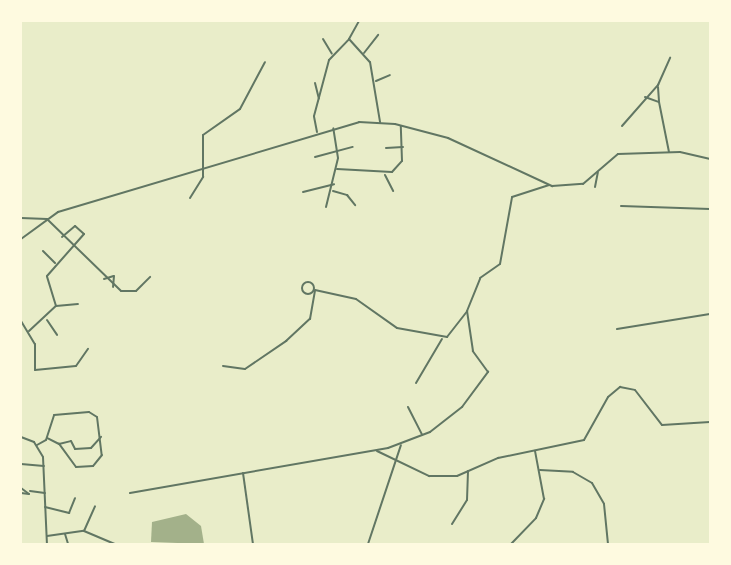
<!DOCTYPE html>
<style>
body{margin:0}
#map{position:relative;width:731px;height:565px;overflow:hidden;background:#e9edc9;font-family:Literata,serif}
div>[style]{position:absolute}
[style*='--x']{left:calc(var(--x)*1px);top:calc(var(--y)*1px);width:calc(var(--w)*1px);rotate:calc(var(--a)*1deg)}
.water>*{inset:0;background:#a3b18a}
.minor>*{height:2px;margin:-1px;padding:0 1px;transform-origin:1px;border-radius:1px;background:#617663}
.minor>.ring{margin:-1px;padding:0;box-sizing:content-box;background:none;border:2px solid #617663;border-radius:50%}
.tertiary>*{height:2px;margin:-1px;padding:0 1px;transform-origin:1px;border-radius:1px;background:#617663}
span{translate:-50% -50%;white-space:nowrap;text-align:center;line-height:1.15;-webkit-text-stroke:5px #fefae0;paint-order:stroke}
.frame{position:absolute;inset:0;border:22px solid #fefae0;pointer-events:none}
</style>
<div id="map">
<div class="water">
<div style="clip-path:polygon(186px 514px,201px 526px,204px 544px,151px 542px,152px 522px)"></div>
</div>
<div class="minor">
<div style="--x:323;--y:39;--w:17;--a:59"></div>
<div style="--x:349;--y:39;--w:21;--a:-61"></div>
<div style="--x:364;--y:53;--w:23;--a:-52"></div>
<div style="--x:376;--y:81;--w:15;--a:-23"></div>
<div style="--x:315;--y:83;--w:16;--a:76"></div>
<div style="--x:658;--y:87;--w:15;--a:86"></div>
<div style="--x:645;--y:97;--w:15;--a:20"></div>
<div style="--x:659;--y:102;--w:51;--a:78.7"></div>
<div style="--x:622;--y:126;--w:55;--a:-48.7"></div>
<div style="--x:658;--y:85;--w:30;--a:-66"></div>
<div style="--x:317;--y:132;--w:16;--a:-101"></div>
<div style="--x:314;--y:116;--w:58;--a:-75"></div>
<div style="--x:329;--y:60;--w:29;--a:-46"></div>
<div style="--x:349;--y:39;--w:31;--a:48"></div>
<div style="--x:370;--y:62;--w:61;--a:80.5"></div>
<div style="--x:386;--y:148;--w:17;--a:-3"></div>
<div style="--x:315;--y:157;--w:39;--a:-15"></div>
<div style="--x:337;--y:169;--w:55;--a:3.1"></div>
<div style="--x:392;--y:172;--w:15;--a:-48"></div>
<div style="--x:402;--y:161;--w:35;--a:-92"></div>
<div style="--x:385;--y:175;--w:18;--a:63"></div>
<div style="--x:595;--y:187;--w:15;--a:-79"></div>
<div style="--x:333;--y:191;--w:15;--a:16"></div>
<div style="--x:347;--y:195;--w:13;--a:51"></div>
<div style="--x:303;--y:192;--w:32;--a:-14"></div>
<div style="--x:190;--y:198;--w:25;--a:-58"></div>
<div style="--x:203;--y:177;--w:42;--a:-90"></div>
<div style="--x:203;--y:135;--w:45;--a:-35.1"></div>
<div style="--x:240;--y:109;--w:53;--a:-62"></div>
<div style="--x:621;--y:206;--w:89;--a:1.9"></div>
<div style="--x:326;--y:207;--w:50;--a:-76.2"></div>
<div style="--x:338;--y:158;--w:30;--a:-99"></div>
<div style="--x:21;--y:218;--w:26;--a:2"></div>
<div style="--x:47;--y:219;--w:103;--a:44.2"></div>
<div style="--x:121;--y:291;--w:15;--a:0"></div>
<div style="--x:136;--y:291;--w:20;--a:-45"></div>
<div style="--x:43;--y:251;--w:17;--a:45"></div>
<div style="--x:104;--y:279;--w:10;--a:-17"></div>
<div style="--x:114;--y:276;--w:11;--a:95"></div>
<div class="ring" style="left:302px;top:282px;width:10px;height:10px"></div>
<div style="--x:21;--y:306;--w:9;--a:90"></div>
<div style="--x:56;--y:306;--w:31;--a:-107"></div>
<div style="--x:47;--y:276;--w:56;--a:-48.6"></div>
<div style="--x:84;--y:234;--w:12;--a:-138"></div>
<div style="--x:75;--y:226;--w:17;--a:140"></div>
<div style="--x:47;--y:320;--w:18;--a:56"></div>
<div style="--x:21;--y:321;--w:27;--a:59"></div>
<div style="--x:35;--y:344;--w:26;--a:90"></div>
<div style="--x:35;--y:370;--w:41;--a:-5.6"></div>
<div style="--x:76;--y:366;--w:21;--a:-55"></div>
<div style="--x:617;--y:329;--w:94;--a:-9.2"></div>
<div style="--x:29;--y:331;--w:37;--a:-43"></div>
<div style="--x:56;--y:306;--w:22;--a:-5"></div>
<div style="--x:223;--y:366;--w:22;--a:8"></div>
<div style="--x:245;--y:369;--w:50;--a:-34.3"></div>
<div style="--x:286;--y:341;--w:33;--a:-43"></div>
<div style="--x:310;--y:319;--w:29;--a:-80"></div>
<div style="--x:315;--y:290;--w:42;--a:12.4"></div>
<div style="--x:356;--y:299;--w:50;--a:35.3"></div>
<div style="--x:397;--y:328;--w:51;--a:10.2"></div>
<div style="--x:447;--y:337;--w:33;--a:-52"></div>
<div style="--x:467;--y:311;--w:35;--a:-68"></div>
<div style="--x:480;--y:278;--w:24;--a:-35"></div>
<div style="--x:500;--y:264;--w:68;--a:-79.8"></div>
<div style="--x:512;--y:197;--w:39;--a:-18"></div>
<div style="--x:416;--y:383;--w:51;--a:-59.4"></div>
<div style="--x:408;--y:407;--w:31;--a:63"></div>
<div style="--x:21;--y:437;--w:14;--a:21"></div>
<div style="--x:34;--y:442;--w:17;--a:59"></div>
<div style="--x:43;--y:457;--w:87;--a:87.4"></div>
<div style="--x:59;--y:444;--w:12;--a:-14"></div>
<div style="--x:71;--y:441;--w:9;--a:63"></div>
<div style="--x:75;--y:449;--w:16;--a:-4"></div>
<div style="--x:91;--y:448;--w:15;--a:-48"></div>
<div style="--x:37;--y:445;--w:10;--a:-29"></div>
<div style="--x:46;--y:440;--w:26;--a:-72"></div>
<div style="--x:54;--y:415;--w:35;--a:-5"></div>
<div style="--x:89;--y:412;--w:9;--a:32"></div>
<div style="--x:97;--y:417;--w:38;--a:83"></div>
<div style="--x:102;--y:455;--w:14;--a:129"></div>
<div style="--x:93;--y:466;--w:17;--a:177"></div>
<div style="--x:76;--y:467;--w:29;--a:-126"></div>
<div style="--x:59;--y:444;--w:13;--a:-153"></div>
<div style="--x:377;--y:451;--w:58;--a:25.7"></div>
<div style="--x:429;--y:476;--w:28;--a:0"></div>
<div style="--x:457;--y:476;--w:45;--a:-23.7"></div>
<div style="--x:498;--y:458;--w:88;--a:-11.8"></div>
<div style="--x:584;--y:440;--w:49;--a:-60.8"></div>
<div style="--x:608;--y:397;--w:16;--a:-40"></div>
<div style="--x:620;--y:387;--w:15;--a:11"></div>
<div style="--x:635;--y:390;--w:44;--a:52.4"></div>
<div style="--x:662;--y:425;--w:48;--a:-3.6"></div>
<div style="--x:21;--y:464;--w:23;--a:5"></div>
<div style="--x:540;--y:470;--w:33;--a:3"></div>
<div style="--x:573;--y:472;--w:22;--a:30"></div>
<div style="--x:592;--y:483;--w:24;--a:60"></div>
<div style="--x:604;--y:504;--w:40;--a:84.3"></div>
<div style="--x:243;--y:473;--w:72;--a:82"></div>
<div style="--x:21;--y:488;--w:10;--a:37"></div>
<div style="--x:30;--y:491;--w:15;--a:8"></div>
<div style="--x:21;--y:493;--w:8;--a:7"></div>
<div style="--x:130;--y:493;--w:262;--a:-9.9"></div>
<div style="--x:388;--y:448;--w:45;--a:-20.9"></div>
<div style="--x:430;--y:432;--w:41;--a:-38"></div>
<div style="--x:462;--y:407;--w:44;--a:-53.4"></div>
<div style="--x:488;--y:372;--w:26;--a:-126"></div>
<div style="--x:473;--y:351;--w:40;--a:-98.5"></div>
<div style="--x:45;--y:507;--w:25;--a:14"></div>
<div style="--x:69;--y:513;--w:16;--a:-68"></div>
<div style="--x:452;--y:524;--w:28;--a:-58"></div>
<div style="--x:467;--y:500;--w:29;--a:-88"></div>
<div style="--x:84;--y:531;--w:27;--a:-66"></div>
<div style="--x:65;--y:534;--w:10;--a:73"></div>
<div style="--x:47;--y:536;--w:37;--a:-8"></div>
<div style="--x:84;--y:531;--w:34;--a:23"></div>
<div style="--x:368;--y:544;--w:104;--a:-71.6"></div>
<div style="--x:511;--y:544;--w:36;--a:-46"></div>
<div style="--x:536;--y:518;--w:21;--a:-67"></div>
<div style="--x:544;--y:499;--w:49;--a:-100.6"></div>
</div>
<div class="tertiary">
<div style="--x:21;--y:239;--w:46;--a:-36.1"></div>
<div style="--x:58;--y:212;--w:314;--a:-16.6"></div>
<div style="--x:359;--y:122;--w:36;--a:3"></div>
<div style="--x:395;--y:124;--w:55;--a:14.8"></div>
<div style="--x:448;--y:138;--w:115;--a:24.8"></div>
<div style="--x:552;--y:186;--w:31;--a:-4"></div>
<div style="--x:583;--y:184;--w:46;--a:-40.6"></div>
<div style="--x:618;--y:154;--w:62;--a:-1.8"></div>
<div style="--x:680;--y:152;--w:31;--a:13"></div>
</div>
<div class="frame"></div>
</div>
